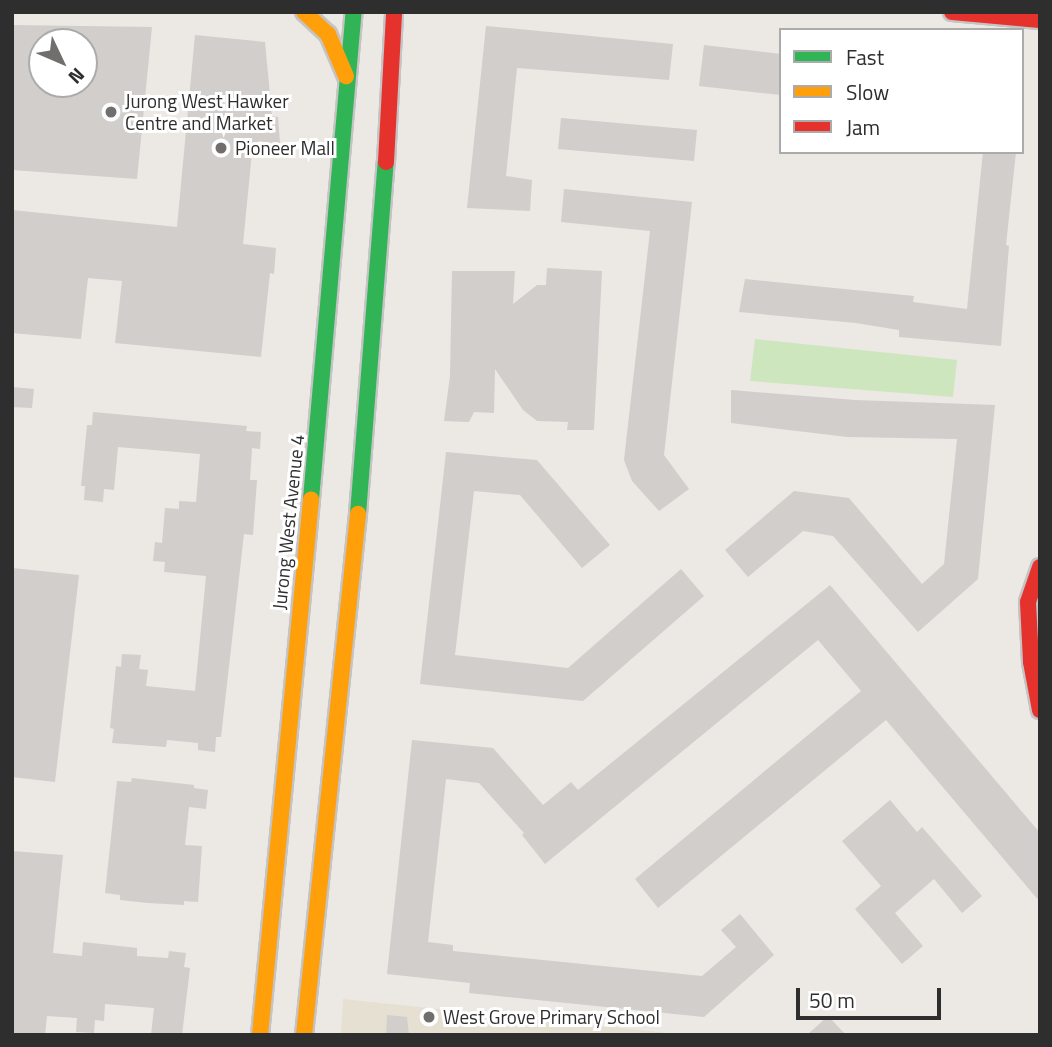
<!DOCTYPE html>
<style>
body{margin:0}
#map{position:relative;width:1052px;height:1047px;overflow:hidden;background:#ece8e4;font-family:"Titillium Web",sans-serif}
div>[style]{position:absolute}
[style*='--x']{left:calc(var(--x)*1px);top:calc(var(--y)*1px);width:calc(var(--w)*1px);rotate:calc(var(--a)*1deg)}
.education>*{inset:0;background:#e6e0d3}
.green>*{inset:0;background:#cee6be}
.building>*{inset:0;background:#d1cecb}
.roads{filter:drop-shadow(2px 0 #c5c4c5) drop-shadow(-2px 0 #c5c4c5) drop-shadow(0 2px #c5c4c5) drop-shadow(0 -2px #c5c4c5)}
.fast>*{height:16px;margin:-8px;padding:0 8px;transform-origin:8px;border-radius:8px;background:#30b455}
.slow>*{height:16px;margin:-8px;padding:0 8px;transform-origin:8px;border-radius:8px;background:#ff9f0a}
.jam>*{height:16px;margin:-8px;padding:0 8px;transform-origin:8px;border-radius:8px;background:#e5322d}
.dots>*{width:19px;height:19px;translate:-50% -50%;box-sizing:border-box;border:4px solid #fff;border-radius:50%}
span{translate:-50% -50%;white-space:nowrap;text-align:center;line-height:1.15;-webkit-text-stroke:6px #fff;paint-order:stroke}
.poi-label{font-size:19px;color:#2e2e2e}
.left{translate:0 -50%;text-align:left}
.street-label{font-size:19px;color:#2e2e2e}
.frame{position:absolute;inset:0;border:14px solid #2e2e2e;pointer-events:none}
.legend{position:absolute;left:779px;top:28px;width:245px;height:126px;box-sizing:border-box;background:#fff;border:2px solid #ababab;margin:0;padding:9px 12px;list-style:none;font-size:21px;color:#2e2e2e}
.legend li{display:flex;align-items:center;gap:14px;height:35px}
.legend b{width:35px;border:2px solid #ababab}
.north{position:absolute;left:28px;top:28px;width:70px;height:70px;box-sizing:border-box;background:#fff;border:2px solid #ababab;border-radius:50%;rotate:134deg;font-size:19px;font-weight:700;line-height:28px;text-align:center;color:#2e2e2e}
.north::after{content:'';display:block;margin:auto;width:24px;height:32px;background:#706f6e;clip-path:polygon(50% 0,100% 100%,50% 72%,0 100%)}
.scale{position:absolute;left:796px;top:988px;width:145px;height:32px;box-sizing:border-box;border:4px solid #2e2e2e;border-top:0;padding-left:9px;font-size:21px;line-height:24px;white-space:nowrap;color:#2e2e2e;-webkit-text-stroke:5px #fff;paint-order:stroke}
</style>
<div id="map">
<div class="education">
<div style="clip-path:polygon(343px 999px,687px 1035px,341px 1035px)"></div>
</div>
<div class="green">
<div style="clip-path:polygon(755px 339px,957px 360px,953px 397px,750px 381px)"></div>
</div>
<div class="building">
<div style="clip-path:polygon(evenodd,12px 25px,152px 27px,137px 179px,12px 170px,12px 25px,42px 42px,84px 42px,84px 84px,42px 84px,42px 42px)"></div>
<div style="clip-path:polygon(486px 26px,673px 44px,669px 80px,517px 68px,506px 176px,532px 180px,530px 211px,467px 208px)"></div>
<div style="clip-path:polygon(195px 35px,265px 42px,272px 116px,278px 117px,280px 144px,258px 141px,257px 153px,252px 152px,243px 244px,276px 248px,274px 274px,270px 273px,261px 357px,115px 343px,122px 281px,88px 278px,81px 339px,12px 333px,12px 210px,177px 227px)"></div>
<div style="clip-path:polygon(704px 45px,781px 54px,781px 95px,699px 86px)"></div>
<div style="clip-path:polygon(561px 118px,697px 130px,694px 161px,558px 149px)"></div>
<div style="clip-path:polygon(983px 152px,1016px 152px,1006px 245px,1009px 246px,1001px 346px,899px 337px,899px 330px,856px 323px,739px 312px,745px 279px,914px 296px,913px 302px,967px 309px)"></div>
<div style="clip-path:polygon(564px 189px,692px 202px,664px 455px,689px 489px,659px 511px,632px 481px,624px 460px,650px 231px,561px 222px)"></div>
<div style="clip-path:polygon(547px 268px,602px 271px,594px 430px,567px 430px,568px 422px,537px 421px,523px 410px,495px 369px,494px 413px,474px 412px,469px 422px,444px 421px,450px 376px,452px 271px,515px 271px,513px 304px,537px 285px,546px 285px)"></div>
<div style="clip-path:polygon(12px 387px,34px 389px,32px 408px,12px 407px)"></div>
<div style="clip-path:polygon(731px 390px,855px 400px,995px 405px,978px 579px,918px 632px,833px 536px,803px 531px,748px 577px,725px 550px,794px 491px,849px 498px,922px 584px,944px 564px,957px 439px,847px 437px,731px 423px)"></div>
<div style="clip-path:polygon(93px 412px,247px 426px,246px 431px,261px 432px,260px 449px,252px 448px,250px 480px,257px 480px,253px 535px,244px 534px,221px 737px,216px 737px,215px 752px,198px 750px,198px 743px,167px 740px,166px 747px,112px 743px,114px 729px,110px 728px,116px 666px,121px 667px,122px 654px,141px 655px,139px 669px,148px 670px,146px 686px,195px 691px,206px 576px,164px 572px,165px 562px,153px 561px,155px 542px,162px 543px,165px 508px,179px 509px,179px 501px,196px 502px,200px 454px,118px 447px,114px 490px,104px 489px,103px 502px,84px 500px,85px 486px,81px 486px,87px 425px,92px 425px)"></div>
<div style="clip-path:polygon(446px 452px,537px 460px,610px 545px,582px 568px,520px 495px,474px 491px,455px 655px,568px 668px,681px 569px,704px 596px,583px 701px,420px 684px)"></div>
<div style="clip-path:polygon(12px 568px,79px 575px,55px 782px,12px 777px)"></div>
<div style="clip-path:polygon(830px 585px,1040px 833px,1040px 902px,886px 720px,658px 908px,635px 879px,861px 691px,818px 640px,545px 864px,522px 835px,524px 833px,479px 783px,446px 779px,428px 942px,453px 945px,453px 951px,702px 976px,736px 947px,721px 930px,740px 914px,774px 955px,704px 1017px,469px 993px,470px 983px,387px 974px,412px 740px,493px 748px,543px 805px,571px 782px,578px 790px)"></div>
<div style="clip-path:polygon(132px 778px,194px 785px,194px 788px,208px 790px,206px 809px,189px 807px,185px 845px,202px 846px,198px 902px,184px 901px,184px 905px,148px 903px,120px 900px,120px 895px,105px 893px,117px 781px,131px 782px)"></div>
<div style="clip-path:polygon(890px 800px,917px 832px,922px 827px,982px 896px,962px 913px,934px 879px,895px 913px,923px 946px,902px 964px,855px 909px,881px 886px,842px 841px)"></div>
<div style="clip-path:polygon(12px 851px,63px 855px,53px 953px,82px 956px,83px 942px,137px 948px,137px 956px,168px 958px,169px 951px,186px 953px,184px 967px,190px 968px,182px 1035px,151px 1035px,154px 1008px,105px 1004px,104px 1021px,95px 1020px,94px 1033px,76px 1032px,77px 1018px,47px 1016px,45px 1035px,12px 1035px)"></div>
<div style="clip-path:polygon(387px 1015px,407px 1017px,409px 1035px,386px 1035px)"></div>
<div style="clip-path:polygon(828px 1016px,846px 1035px,807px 1035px)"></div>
</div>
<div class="roads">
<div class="fast">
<div style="--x:311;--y:499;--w:489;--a:-85"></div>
<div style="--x:358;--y:514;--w:353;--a:-85.5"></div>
</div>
<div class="slow">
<div style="--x:304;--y:12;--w:33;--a:43"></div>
<div style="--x:328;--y:34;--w:46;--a:66.8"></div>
<div style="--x:260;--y:1035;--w:538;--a:-84.56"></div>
<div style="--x:304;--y:1035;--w:524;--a:-84.08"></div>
</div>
<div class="jam">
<div style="--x:952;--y:12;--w:88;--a:5.2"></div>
<div style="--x:386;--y:162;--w:150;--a:-86.9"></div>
<div style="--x:1040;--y:567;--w:37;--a:109"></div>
<div style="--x:1028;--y:602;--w:60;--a:87.1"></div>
<div style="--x:1031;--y:662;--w:49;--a:79.4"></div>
</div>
</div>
<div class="dots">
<div style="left:111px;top:112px;background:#706f6e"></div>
<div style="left:221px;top:148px;background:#706f6e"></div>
<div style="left:429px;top:1017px;background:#706f6e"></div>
</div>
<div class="poi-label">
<span class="left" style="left:125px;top:112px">Jurong West Hawker<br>Centre and Market</span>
<span class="left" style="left:235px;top:148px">Pioneer Mall</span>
<span class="left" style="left:443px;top:1017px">West Grove Primary School</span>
</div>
<div class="street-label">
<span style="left:288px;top:522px;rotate:-84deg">Jurong West Avenue 4</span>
</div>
<div class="frame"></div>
<ul class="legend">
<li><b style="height:9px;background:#30b455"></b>Fast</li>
<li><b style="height:9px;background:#ff9f0a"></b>Slow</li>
<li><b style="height:9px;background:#e5322d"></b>Jam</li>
</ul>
<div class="north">N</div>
<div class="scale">50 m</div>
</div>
